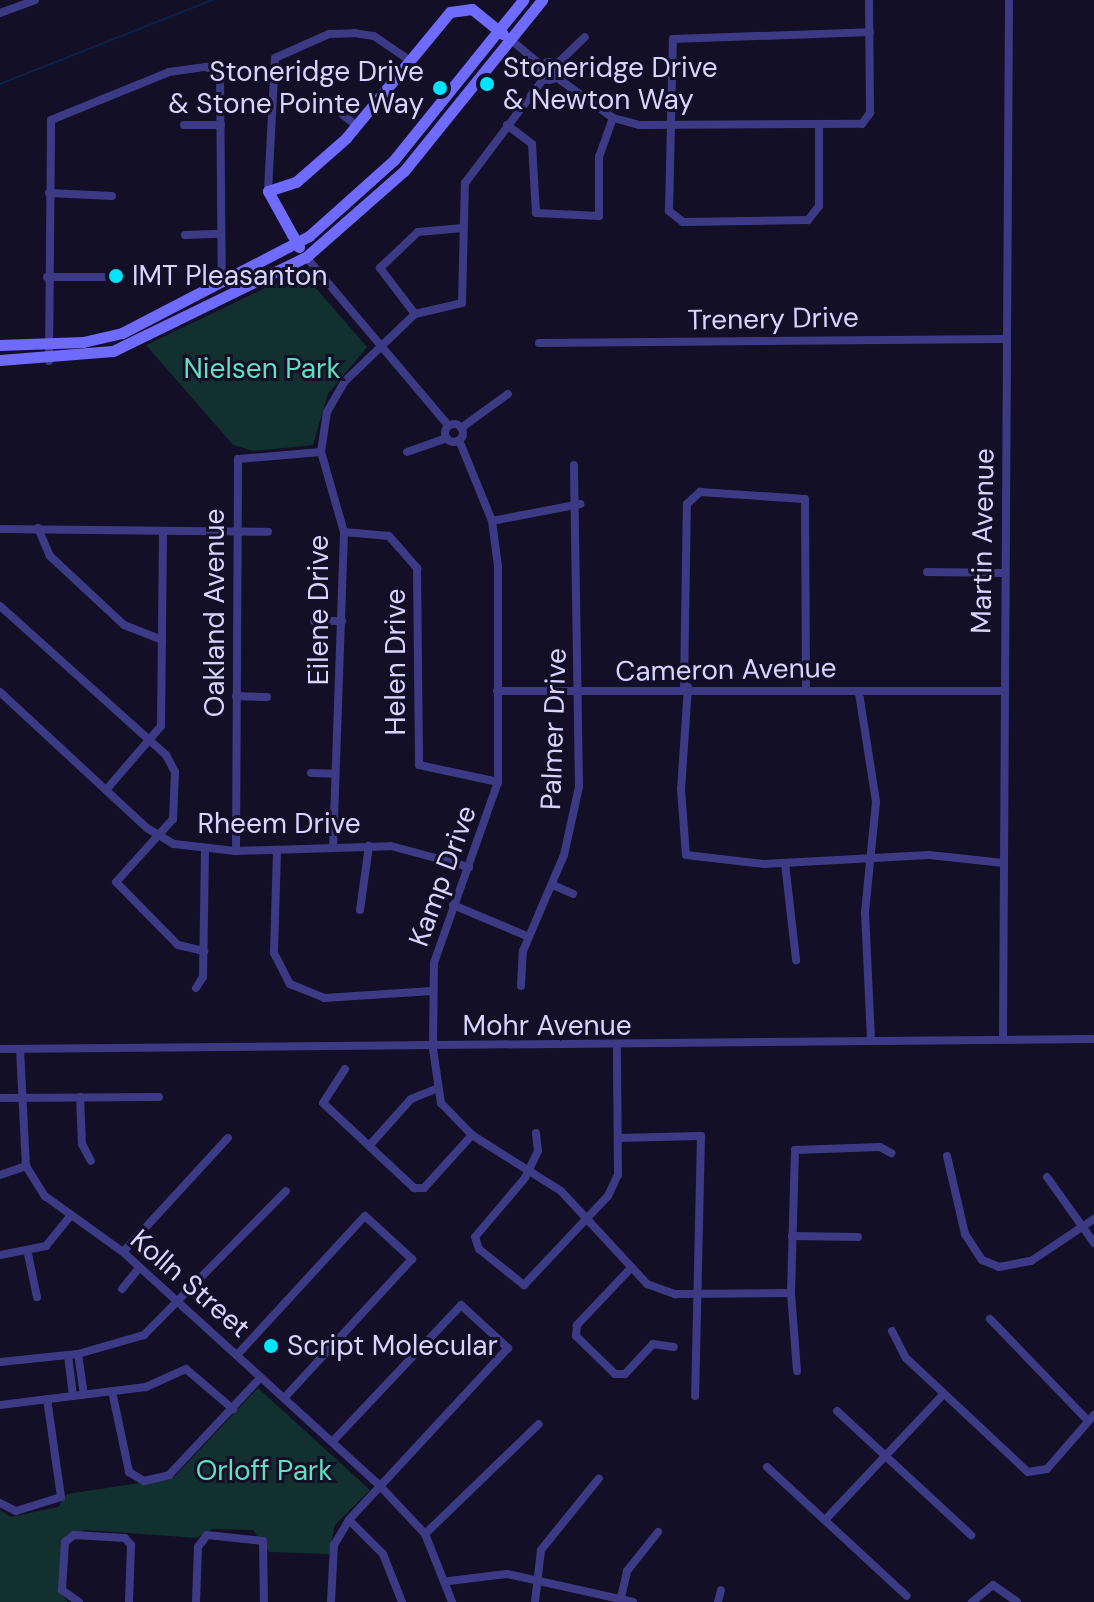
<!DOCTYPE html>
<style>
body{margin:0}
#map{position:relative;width:1094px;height:1602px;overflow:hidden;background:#130f26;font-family:"DM Sans",sans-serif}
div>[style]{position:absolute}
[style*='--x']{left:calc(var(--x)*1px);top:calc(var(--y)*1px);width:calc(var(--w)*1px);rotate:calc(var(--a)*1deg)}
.green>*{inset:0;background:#12302f}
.stream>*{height:2px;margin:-1px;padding:0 1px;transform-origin:1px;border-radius:1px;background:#0c2248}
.street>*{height:8px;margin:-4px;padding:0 4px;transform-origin:4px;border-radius:4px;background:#3d3a85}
.street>.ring{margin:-4px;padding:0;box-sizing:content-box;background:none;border:8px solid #3d3a85;border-radius:50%}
.secondary>*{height:11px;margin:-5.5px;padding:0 5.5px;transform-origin:5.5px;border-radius:5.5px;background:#6f6bff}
.dots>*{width:22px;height:22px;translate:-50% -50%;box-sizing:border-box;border:4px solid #130f26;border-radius:50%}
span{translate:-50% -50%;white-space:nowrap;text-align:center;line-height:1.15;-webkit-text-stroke:6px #130f26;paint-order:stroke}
.poi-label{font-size:28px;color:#d9d4ff}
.left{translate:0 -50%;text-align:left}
.right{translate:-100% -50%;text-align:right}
.street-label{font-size:28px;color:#d9d4ff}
.park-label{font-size:28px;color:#5fe0c0}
</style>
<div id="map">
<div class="green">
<div style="clip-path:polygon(301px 271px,367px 347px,328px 394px,313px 445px,254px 451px,233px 445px,146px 345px)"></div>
<div style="clip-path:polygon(258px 1388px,370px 1490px,335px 1525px,329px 1554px,269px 1552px,253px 1530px,212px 1529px,197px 1538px,85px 1530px,67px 1536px,61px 1593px,68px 1602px,0 1602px,0 1510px,11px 1517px,58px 1507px,67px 1494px,173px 1478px)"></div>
</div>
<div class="stream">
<div style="--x:0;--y:84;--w:228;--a:-21.6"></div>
</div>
<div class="street">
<div style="--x:0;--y:13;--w:37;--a:-20"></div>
<div style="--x:510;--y:39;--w:42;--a:40.2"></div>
<div class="ring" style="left:540px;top:62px;width:10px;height:10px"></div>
<div style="--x:556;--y:65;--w:40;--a:-44"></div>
<div style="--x:556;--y:77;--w:70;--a:35.7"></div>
<div style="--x:613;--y:118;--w:27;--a:15"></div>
<div style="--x:639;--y:125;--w:223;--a:-0.3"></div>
<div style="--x:862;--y:124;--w:14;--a:-54"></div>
<div style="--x:870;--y:113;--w:113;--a:-90.5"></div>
<div style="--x:343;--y:115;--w:16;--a:38"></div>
<div style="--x:184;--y:125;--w:37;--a:0"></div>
<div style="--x:507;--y:125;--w:31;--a:37"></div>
<div style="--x:532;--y:144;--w:69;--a:86.7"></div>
<div style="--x:536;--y:213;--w:63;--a:2.7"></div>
<div style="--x:599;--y:216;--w:59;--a:-90"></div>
<div style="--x:599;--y:157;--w:41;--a:-70.3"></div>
<div style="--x:819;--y:125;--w:81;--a:90"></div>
<div style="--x:819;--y:206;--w:18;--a:128"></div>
<div style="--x:808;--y:220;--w:125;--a:179.1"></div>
<div style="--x:683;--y:222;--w:18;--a:-142"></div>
<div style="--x:669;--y:211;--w:172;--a:-88.7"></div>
<div style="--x:673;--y:39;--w:197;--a:-2"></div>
<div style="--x:268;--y:191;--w:133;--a:-87"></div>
<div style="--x:275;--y:58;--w:59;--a:-24"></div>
<div style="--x:329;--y:34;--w:25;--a:-2"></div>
<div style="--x:354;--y:33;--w:20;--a:9"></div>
<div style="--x:374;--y:36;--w:42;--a:34.4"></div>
<div style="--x:49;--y:193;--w:63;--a:2.7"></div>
<div style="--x:185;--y:235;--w:35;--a:-2"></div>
<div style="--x:306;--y:257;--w:221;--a:49.8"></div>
<div style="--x:47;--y:277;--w:57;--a:0"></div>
<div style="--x:415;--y:314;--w:58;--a:-127.3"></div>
<div style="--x:380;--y:268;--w:52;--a:-43.5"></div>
<div style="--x:418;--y:232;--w:45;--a:-5.1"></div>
<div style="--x:539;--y:343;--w:467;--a:-0.5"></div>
<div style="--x:49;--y:361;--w:241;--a:-89.5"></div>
<div style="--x:51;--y:120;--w:127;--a:-22.1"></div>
<div style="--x:169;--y:72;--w:37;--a:-8"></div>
<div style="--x:206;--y:67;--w:16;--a:27"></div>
<div style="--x:220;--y:74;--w:209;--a:89.5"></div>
<div class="ring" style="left:445px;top:424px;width:10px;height:10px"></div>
<div style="--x:461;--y:428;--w:58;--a:-35.9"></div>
<div style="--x:459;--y:440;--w:87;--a:67.8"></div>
<div style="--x:492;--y:521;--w:45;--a:82.4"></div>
<div style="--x:498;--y:566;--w:216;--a:90"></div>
<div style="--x:498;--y:782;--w:192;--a:109.5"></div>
<div style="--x:434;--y:963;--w:86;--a:90.7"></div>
<div style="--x:433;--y:1049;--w:55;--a:81.6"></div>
<div style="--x:441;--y:1103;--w:45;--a:45.9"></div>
<div style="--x:472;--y:1135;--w:105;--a:32.2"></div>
<div style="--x:561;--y:1191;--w:127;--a:47.2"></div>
<div style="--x:647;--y:1284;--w:30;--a:20"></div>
<div style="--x:675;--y:1294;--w:116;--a:-0.5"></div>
<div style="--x:407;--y:452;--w:42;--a:-19.3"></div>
<div style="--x:492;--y:521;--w:90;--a:-10.9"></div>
<div style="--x:38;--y:528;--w:30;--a:67"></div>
<div style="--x:50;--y:556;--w:101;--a:43"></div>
<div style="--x:124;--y:625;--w:41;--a:21.5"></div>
<div style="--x:0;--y:529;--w:268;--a:0.6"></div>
<div style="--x:344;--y:532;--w:45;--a:5.1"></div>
<div style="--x:389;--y:536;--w:43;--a:48.8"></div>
<div style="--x:417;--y:568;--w:197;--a:89.4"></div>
<div style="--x:419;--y:765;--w:81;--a:12.1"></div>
<div style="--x:927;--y:572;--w:78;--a:0.7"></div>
<div style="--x:0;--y:606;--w:223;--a:41.9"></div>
<div style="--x:166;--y:755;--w:19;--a:62"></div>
<div style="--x:175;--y:772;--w:47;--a:92.4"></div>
<div style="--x:173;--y:819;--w:85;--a:132.1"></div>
<div style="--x:116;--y:882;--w:88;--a:45.5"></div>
<div style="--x:178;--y:945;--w:27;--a:13"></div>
<div style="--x:314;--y:621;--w:28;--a:0"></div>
<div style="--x:688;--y:687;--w:102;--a:93.9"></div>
<div style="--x:681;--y:789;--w:66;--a:85.7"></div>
<div style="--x:686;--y:855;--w:79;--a:6.6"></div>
<div style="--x:764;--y:864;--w:165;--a:-3.1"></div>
<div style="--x:929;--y:855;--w:75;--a:6.1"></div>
<div style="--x:684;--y:688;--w:184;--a:-89.1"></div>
<div style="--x:687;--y:504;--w:18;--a:-43"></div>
<div style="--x:700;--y:492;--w:105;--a:3.8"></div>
<div style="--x:805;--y:499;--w:187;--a:89.7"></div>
<div style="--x:497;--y:691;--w:506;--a:0"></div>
<div style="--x:0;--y:692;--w:200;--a:42.8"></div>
<div style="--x:147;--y:828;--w:31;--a:31"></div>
<div style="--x:174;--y:844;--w:62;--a:6.4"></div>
<div style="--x:236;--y:851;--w:155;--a:-1.8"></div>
<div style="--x:391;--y:846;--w:81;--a:15.1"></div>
<div style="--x:859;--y:693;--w:110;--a:81.1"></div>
<div style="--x:876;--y:802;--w:111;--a:95.7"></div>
<div style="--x:865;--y:912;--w:129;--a:87.3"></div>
<div style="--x:236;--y:696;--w:31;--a:2"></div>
<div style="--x:311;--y:773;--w:24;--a:2"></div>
<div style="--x:106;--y:790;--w:84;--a:-49.3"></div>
<div style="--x:161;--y:726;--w:194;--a:-89.4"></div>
<div style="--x:333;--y:848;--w:316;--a:-88"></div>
<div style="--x:344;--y:532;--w:83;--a:-106"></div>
<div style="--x:321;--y:452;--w:40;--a:-81.5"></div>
<div style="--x:327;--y:412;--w:34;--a:-60"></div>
<div style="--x:344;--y:382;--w:98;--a:-43.8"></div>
<div style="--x:415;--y:314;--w:48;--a:-13.2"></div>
<div style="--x:462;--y:303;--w:120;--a:-88.6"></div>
<div style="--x:465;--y:183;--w:131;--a:-53"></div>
<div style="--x:236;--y:851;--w:392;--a:-89.7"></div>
<div style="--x:238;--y:459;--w:83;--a:-4.8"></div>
<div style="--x:277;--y:851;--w:102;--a:91.7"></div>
<div style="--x:274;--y:953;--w:35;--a:63"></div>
<div style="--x:290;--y:984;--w:37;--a:22"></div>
<div style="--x:324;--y:998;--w:108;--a:-3.7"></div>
<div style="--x:785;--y:863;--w:98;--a:83.5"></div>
<div style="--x:553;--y:885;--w:22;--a:24"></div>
<div style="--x:453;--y:905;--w:82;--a:22.8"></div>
<div style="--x:360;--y:910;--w:65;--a:-82"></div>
<div style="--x:521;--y:986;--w:35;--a:-87"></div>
<div style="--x:523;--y:951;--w:104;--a:-66.9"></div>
<div style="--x:564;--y:855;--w:70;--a:-77.6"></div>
<div style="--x:579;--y:787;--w:322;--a:-90.9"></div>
<div style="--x:196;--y:988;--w:13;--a:-58"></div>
<div style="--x:203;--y:977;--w:126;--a:-89.1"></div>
<div style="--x:1003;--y:1040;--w:1040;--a:-89.67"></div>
<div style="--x:0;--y:1049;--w:1094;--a:-0.52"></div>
<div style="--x:20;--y:1049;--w:117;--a:87.1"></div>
<div style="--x:26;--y:1166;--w:36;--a:58"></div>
<div style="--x:45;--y:1196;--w:96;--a:35.7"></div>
<div style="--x:123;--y:1252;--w:348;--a:42.3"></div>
<div style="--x:380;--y:1486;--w:66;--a:46.8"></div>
<div style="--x:425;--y:1534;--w:73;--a:68.3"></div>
<div style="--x:345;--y:1069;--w:40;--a:122.9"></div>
<div style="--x:323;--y:1103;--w:125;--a:43"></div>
<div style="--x:414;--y:1188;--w:10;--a:0"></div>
<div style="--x:424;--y:1188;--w:72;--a:-47.8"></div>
<div style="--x:80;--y:1097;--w:47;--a:87.6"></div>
<div style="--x:82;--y:1144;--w:19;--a:62"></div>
<div style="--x:0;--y:1098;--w:159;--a:-0.4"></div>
<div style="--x:536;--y:1133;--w:18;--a:84"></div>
<div style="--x:538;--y:1151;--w:30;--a:116"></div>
<div style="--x:525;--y:1178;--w:77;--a:130.3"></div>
<div style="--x:475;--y:1237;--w:13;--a:72"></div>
<div style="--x:479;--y:1249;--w:58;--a:38.7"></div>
<div style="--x:524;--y:1285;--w:122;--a:-46.7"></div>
<div style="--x:608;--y:1196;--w:23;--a:-65"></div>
<div style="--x:618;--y:1175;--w:127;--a:-90.5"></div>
<div style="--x:618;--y:1138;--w:83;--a:-1.4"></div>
<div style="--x:701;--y:1136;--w:260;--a:91.3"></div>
<div style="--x:369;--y:1146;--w:63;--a:-48.2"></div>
<div style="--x:411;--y:1099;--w:27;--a:-22"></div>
<div style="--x:947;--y:1156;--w:80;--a:77"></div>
<div style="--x:965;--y:1234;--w:31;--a:57"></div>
<div style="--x:982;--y:1260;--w:18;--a:22"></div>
<div style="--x:999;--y:1267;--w:33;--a:-11"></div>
<div style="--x:1031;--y:1261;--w:76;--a:-33.7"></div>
<div style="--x:0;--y:1175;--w:28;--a:-19"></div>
<div style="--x:1047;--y:1177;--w:81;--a:54.5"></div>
<div style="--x:792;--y:1236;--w:66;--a:0.9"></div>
<div style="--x:123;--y:1252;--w:155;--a:-47.4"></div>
<div style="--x:28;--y:1254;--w:44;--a:78.2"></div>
<div style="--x:0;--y:1255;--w:47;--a:-11.1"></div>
<div style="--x:46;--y:1246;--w:36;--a:-51"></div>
<div style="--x:629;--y:1270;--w:76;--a:133.4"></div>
<div style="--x:577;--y:1325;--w:11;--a:95"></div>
<div style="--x:576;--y:1336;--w:54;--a:44.3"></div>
<div style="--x:615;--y:1374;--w:10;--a:0"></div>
<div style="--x:625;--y:1374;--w:41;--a:-47"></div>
<div style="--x:653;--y:1344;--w:21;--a:8"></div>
<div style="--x:122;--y:1289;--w:28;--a:-51"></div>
<div style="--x:990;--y:1319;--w:141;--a:46.1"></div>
<div style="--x:892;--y:1331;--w:30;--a:63"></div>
<div style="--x:906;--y:1358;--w:167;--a:43.1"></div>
<div style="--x:1028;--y:1472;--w:19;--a:-9"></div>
<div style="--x:1047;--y:1469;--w:72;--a:-49"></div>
<div style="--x:78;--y:1354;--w:41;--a:81.7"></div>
<div style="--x:68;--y:1355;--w:41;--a:83"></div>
<div style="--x:237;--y:1355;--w:189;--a:-47.4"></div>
<div style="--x:365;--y:1216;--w:64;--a:42.5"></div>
<div style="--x:412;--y:1259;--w:188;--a:132.6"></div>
<div style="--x:0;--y:1362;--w:78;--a:-5.9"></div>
<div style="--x:78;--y:1354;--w:69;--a:-16.1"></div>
<div style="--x:144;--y:1335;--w:202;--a:-45.4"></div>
<div style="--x:797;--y:1371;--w:78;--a:-94.4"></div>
<div style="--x:791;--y:1293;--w:143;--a:-88.4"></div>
<div style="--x:795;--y:1150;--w:85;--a:-2"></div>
<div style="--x:880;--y:1147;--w:13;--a:29"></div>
<div style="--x:112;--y:1391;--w:83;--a:78.1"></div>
<div style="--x:129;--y:1472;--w:17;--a:31"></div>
<div style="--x:144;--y:1481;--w:26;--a:-13"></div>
<div style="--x:169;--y:1475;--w:134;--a:-46.8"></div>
<div style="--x:0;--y:1405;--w:147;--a:-7"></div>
<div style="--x:146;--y:1387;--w:44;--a:-24.2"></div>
<div style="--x:186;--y:1369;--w:62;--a:40.4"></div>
<div style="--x:837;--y:1411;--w:183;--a:42.8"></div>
<div style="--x:333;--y:1441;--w:187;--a:-46.7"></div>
<div style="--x:461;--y:1305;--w:64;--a:42.5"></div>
<div style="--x:508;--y:1348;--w:234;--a:132.8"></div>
<div style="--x:349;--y:1520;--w:48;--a:45"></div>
<div style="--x:383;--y:1554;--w:52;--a:68.4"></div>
<div style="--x:767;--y:1467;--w:190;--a:42.7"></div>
<div style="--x:0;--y:1503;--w:18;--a:27"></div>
<div style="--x:16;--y:1511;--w:47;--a:-17.3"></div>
<div style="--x:61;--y:1497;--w:99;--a:-98.1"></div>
<div style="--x:825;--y:1520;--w:172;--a:-46.7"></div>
<div style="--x:425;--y:1534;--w:158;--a:-44"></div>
<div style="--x:449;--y:1581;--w:58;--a:-6.9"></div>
<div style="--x:507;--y:1574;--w:129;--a:12.5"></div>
<div style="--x:79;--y:1602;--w:21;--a:-145"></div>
<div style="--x:62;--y:1590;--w:48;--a:-86.4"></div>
<div style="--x:65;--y:1542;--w:11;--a:-38"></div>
<div style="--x:74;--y:1535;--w:51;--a:3.4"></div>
<div style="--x:125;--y:1538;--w:9;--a:49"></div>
<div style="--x:131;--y:1545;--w:57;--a:92"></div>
<div style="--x:196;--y:1602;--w:55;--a:-87.9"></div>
<div style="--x:198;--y:1547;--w:15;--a:-53"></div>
<div style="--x:207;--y:1535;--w:56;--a:6.1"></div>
<div style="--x:263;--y:1541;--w:61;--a:89.1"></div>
<div style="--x:331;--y:1602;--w:57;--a:-87"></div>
<div style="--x:334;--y:1545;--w:29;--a:-59"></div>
<div style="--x:535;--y:1602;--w:52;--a:-83.4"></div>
<div style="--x:541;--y:1550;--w:92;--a:-51.1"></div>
<div style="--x:620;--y:1602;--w:32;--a:-77"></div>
<div style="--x:627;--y:1571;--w:50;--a:-51.5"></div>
<div style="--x:718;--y:1602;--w:12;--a:-76"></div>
<div style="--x:972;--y:1602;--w:27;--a:-39"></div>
<div style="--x:993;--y:1585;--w:29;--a:35"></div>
</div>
<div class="secondary">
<div style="--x:299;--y:247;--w:64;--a:-119"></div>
<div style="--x:268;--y:191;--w:29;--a:-18"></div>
<div style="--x:296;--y:182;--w:67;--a:-41.3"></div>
<div style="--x:346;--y:138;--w:163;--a:-50.5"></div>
<div style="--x:450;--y:12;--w:22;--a:-8"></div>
<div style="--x:472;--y:9;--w:40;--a:39"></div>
<div style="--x:0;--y:345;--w:83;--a:-2.1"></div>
<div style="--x:83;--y:342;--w:40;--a:-13"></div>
<div style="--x:122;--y:333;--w:211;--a:-27.4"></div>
<div style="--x:309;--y:236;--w:114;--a:-41.8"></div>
<div style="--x:394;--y:160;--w:206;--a:-51.1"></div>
<div style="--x:0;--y:360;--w:113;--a:-4.6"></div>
<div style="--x:113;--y:351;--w:215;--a:-26"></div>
<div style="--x:306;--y:257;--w:130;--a:-41.3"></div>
<div style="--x:404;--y:171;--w:220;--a:-51.1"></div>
</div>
<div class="dots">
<div style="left:487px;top:84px;background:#00e5ff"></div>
<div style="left:440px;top:88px;background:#00e5ff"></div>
<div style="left:116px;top:276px;background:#00e5ff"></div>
<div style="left:271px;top:1346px;background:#00e5ff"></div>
</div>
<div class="poi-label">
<span class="left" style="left:503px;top:84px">Stoneridge Drive<br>&amp; Newton Way</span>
<span class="right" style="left:424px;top:88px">Stoneridge Drive<br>&amp; Stone Pointe Way</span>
<span class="left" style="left:132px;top:276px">IMT Pleasanton</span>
<span class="left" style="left:287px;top:1346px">Script Molecular</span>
</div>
<div class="street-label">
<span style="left:773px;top:319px;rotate:-1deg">Trenery Drive</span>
<span style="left:983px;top:541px;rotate:-89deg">Martin Avenue</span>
<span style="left:319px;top:610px;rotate:-90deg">Eilene Drive</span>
<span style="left:215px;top:613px;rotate:-90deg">Oakland Avenue</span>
<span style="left:396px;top:662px;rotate:-90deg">Helen Drive</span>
<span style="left:726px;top:670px;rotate:-1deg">Cameron Avenue</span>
<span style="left:554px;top:729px;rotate:-88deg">Palmer Drive</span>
<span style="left:279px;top:824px">Rheem Drive</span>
<span style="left:443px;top:876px;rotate:-70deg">Kamp Drive</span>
<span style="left:547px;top:1026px">Mohr Avenue</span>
<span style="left:190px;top:1284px;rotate:41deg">Kolln Street</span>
</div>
<div class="park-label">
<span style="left:262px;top:369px">Nielsen Park</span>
<span style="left:264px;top:1471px">Orloff Park</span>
</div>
</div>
